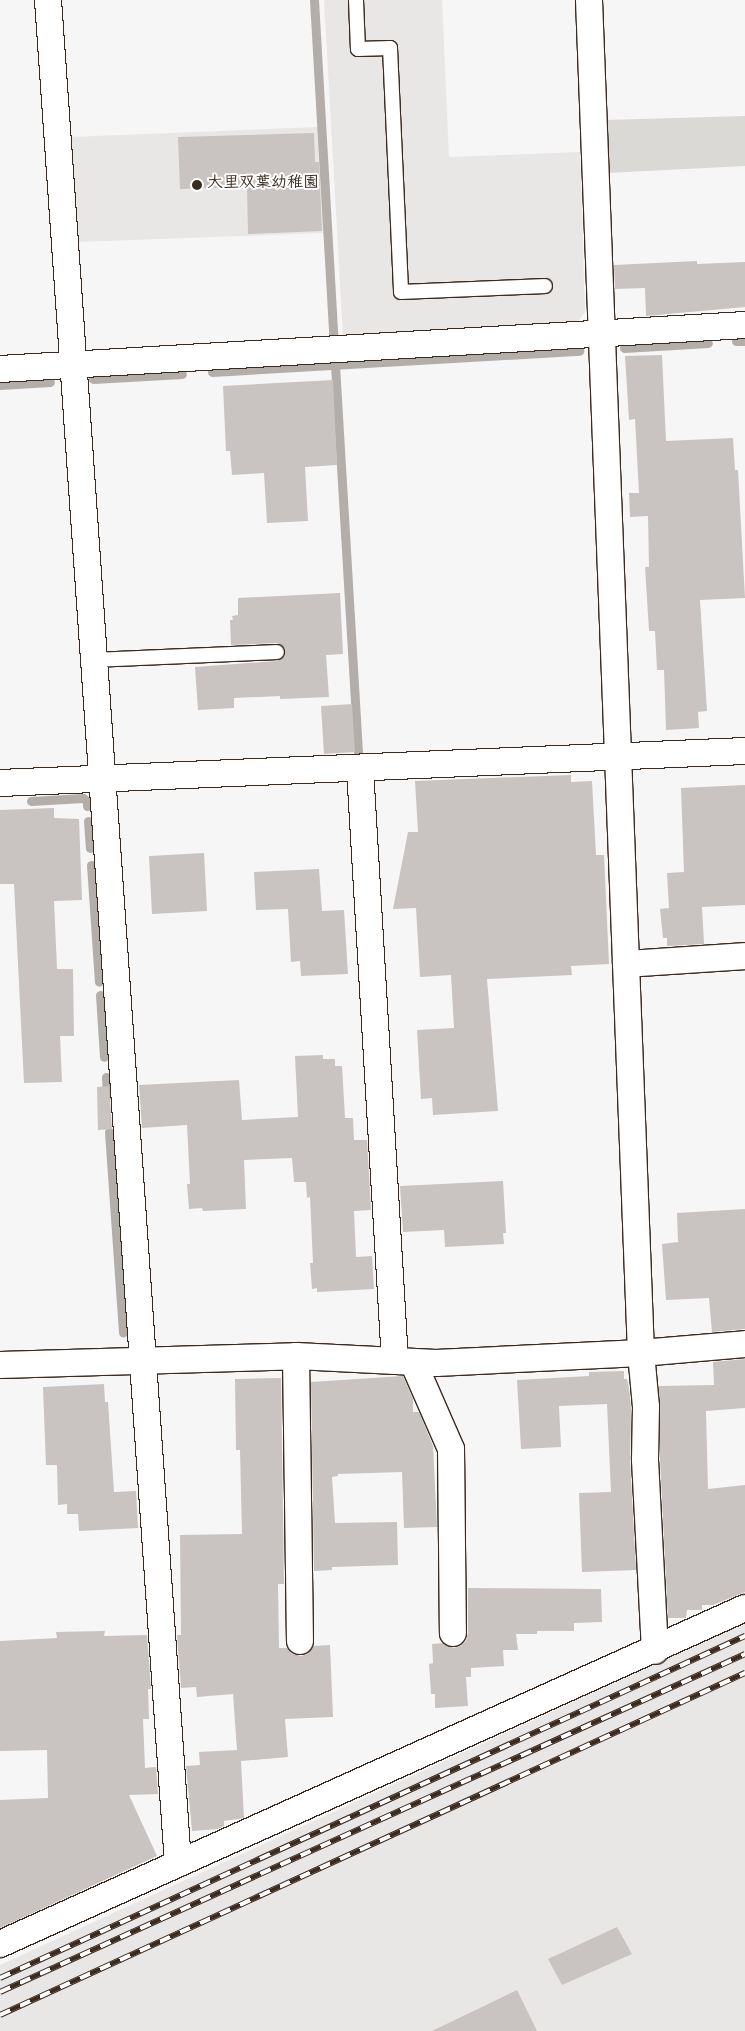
<!DOCTYPE html>
<meta charset="utf-8">
<style>
body{margin:0}
#map{position:relative;width:745px;height:2031px;overflow:hidden;background:#f7f6f6;font-family:"Gochi Hand","Klee One",sans-serif}
div>[style]{position:absolute}
[style*='--x']{left:calc(var(--x)*1px);top:calc(var(--y)*1px);width:calc(var(--w)*1px);rotate:calc(var(--a)*1deg)}
.built>*{inset:0;background:#e9e7e6}
.green>*{inset:0;background:#dbd9d6}
.stream>*{height:9px;margin:-4.5px;padding:0 4.5px;transform-origin:4.5px;border-radius:4.5px;background:#b4aeaa}
.building>*{inset:0;background:#c9c3c1}
.roads{filter:drop-shadow(1px 0 #3b2a1e) drop-shadow(-1px 0 #3b2a1e) drop-shadow(0 1px #3b2a1e) drop-shadow(0 -1px #3b2a1e)}
.lane>*{height:14px;margin:-7px;padding:0 7px;transform-origin:7px;border-radius:7px;background:#fff}
.street>*{height:26px;margin:-13px;padding:0 13px;transform-origin:13px;border-radius:13px;background:#fff}
.rail>*{height:5.5px;margin-top:-2.75px;transform-origin:0;background:repeating-linear-gradient(90deg,#fff 0 11px,#3b2a1e 0 22px);box-sizing:border-box;border-block:1px solid #3b2a1e}
.dots>*{width:14px;height:14px;translate:-50% -50%;box-sizing:border-box;border:2px solid #fff;border-radius:50%}
span{translate:-50% -50%;white-space:nowrap;text-align:center;line-height:1.15;-webkit-text-stroke:4px #fff;paint-order:stroke}
.poi-label{font-size:16px;color:#3b2a1e;font-weight:700}
.left{translate:0 -50%;text-align:left}
</style>
<div id="map">
<div class="built">
<div style="clip-path:polygon(324px 0,442px 0,449px 157px,580px 152px,585px 312px,577px 323px,343px 337px)"></div>
<div style="clip-path:polygon(319px 127px,325px 233px,77px 242px,70px 137px)"></div>
<div style="clip-path:polygon(745px 1623px,745px 2031px,0 2031px,0 1965px)"></div>
</div>
<div class="green">
<div style="clip-path:polygon(745px 116px,745px 166px,607px 173px,605px 120px)"></div>
</div>
<div class="stream">
<div style="--x:314;--y:0;--w:335;--a:86.7"></div>
<div style="--x:736;--y:341;--w:9;--a:0"></div>
<div style="--x:624;--y:348;--w:84;--a:-3.4"></div>
<div style="--x:335;--y:365;--w:389;--a:86.6"></div>
<div style="--x:212;--y:372;--w:368;--a:-3.3"></div>
<div style="--x:93;--y:379;--w:89;--a:-3.2"></div>
<div style="--x:0;--y:385;--w:50;--a:-3.4"></div>
<div style="--x:31;--y:801;--w:52;--a:-3.3"></div>
<div style="--x:83;--y:798;--w:5;--a:37"></div>
<div style="--x:87;--y:801;--w:5;--a:90"></div>
<div style="--x:88;--y:821;--w:27;--a:86"></div>
<div style="--x:91;--y:865;--w:117;--a:86.1"></div>
<div style="--x:100;--y:995;--w:62;--a:86.3"></div>
<div style="--x:106;--y:1077;--w:19;--a:87"></div>
<div style="--x:109;--y:1132;--w:201;--a:86"></div>
</div>
<div class="building">
<div style="clip-path:polygon(314px 133px,315px 162px,319px 162px,322px 231px,248px 234px,247px 187px,180px 189px,178px 137px)"></div>
<div style="clip-path:polygon(697px 261px,697px 264px,745px 262px,745px 307px,646px 316px,645px 288px,615px 289px,614px 265px)"></div>
<div style="clip-path:polygon(662px 355px,666px 441px,733px 438px,735px 470px,738px 470px,745px 598px,700px 600px,707px 711px,698px 712px,699px 728px,666px 730px,664px 670px,657px 670px,655px 631px,649px 631px,645px 567px,649px 567px,648px 516px,630px 517px,629px 493px,639px 493px,635px 419px,629px 420px,625px 356px)"></div>
<div style="clip-path:polygon(333px 380px,337px 465px,305px 467px,308px 521px,267px 523px,264px 473px,232px 475px,230px 451px,226px 451px,223px 386px)"></div>
<div style="clip-path:polygon(340px 593px,343px 654px,326px 655px,329px 697px,280px 699px,280px 696px,234px 698px,234px 708px,198px 710px,195px 667px,277px 661px,285px 656px,285px 648px,277px 643px,231px 645px,230px 620px,233px 620px,232px 616px,238px 615px,238px 598px)"></div>
<div style="clip-path:polygon(352px 704px,355px 752px,324px 754px,321px 706px)"></div>
<div style="clip-path:polygon(571px 775px,571px 782px,592px 781px,596px 855px,604px 855px,609px 964px,571px 966px,572px 975px,487px 979px,498px 1111px,433px 1115px,432px 1098px,421px 1099px,417px 1030px,454px 1028px,451px 975px,420px 977px,416px 908px,393px 909px,408px 832px,418px 832px,415px 781px)"></div>
<div style="clip-path:polygon(745px 785px,745px 905px,702px 907px,704px 944px,667px 946px,667px 938px,663px 938px,660px 909px,669px 908px,667px 873px,684px 872px,681px 788px)"></div>
<div style="clip-path:polygon(54px 808px,54px 818px,79px 819px,82px 900px,54px 901px,57px 969px,73px 969px,74px 1036px,60px 1036px,62px 1082px,24px 1083px,14px 884px,0 884px,0 810px)"></div>
<div style="clip-path:polygon(204px 853px,207px 911px,152px 914px,149px 856px)"></div>
<div style="clip-path:polygon(319px 869px,322px 911px,344px 910px,348px 974px,301px 976px,300px 961px,291px 962px,288px 909px,256px 910px,254px 872px)"></div>
<div style="clip-path:polygon(323px 1055px,323px 1059px,335px 1059px,335px 1066px,342px 1066px,345px 1118px,353px 1118px,354px 1140px,367px 1140px,371px 1210px,354px 1211px,356px 1257px,372px 1256px,374px 1289px,317px 1292px,317px 1288px,312px 1289px,310px 1263px,313px 1263px,310px 1197px,307px 1198px,306px 1182px,294px 1182px,292px 1158px,244px 1160px,246px 1209px,203px 1211px,202px 1208px,189px 1209px,187px 1184px,190px 1184px,187px 1125px,142px 1128px,139px 1085px,239px 1080px,242px 1120px,298px 1117px,295px 1056px)"></div>
<div style="clip-path:polygon(109px 1086px,112px 1129px,98px 1130px,97px 1087px)"></div>
<div style="clip-path:polygon(503px 1181px,506px 1233px,503px 1233px,504px 1244px,445px 1247px,444px 1230px,403px 1232px,400px 1186px)"></div>
<div style="clip-path:polygon(745px 1209px,745px 1329px,712px 1332px,709px 1298px,666px 1300px,662px 1244px,678px 1242px,677px 1213px)"></div>
<div style="clip-path:polygon(745px 1359px,745px 1408px,706px 1411px,708px 1489px,745px 1485px,745px 1592px,713px 1605px,702px 1605px,702px 1610px,687px 1610px,686px 1618px,668px 1618px,660px 1460px,659px 1386px,714px 1385px,713px 1362px)"></div>
<div style="clip-path:polygon(624px 1371px,624px 1379px,627px 1379px,629px 1388px,631px 1408px,630px 1461px,636px 1570px,582px 1572px,579px 1493px,611px 1492px,607px 1404px,559px 1406px,561px 1447px,521px 1449px,517px 1380px,589px 1376px,589px 1372px)"></div>
<div style="clip-path:polygon(403px 1376px,413px 1399px,413px 1412px,419px 1412px,433px 1446px,437px 1527px,404px 1528px,402px 1472px,338px 1474px,338px 1476px,332px 1477px,335px 1523px,397px 1522px,398px 1565px,332px 1567px,332px 1570px,314px 1571px,311px 1382px)"></div>
<div style="clip-path:polygon(281px 1378px,284px 1584px,278px 1584px,279px 1648px,287px 1648px,292px 1654px,301px 1656px,308px 1654px,314px 1646px,330px 1645px,333px 1717px,285px 1719px,288px 1757px,241px 1761px,244px 1818px,224px 1821px,224px 1826px,218px 1829px,192px 1831px,186px 1766px,200px 1765px,199px 1752px,237px 1750px,233px 1694px,197px 1697px,196px 1687px,181px 1688px,177px 1635px,181px 1635px,180px 1535px,242px 1534px,240px 1450px,236px 1450px,235px 1379px)"></div>
<div style="clip-path:polygon(104px 1384px,105px 1402px,108px 1402px,114px 1492px,136px 1491px,138px 1528px,79px 1531px,78px 1514px,67px 1514px,67px 1504px,58px 1505px,57px 1465px,46px 1465px,43px 1387px)"></div>
<div style="clip-path:polygon(468px 1588px,601px 1589px,602px 1622px,574px 1623px,574px 1631px,537px 1631px,537px 1634px,516px 1634px,518px 1650px,503px 1650px,504px 1666px,471px 1668px,471px 1677px,466px 1677px,468px 1706px,435px 1708px,435px 1694px,431px 1694px,429px 1664px,433px 1663px,432px 1644px,443px 1643px,454px 1648px,460px 1646px,466px 1641px,468px 1633px)"></div>
<div style="clip-path:polygon(105px 1631px,104px 1636px,147px 1635px,151px 1689px,148px 1689px,149px 1719px,143px 1719px,145px 1768px,156px 1767px,158px 1794px,129px 1795px,157px 1856px,0 1928px,0 1800px,48px 1798px,47px 1750px,0 1751px,0 1641px,57px 1638px,56px 1632px)"></div>
<div style="clip-path:polygon(617px 1927px,632px 1954px,562px 1985px,548px 1959px)"></div>
<div style="clip-path:polygon(517px 1990px,537px 2031px,432px 2031px)"></div>
</div>
<div class="roads">
<div class="lane">
<div style="--x:356;--y:0;--w:49;--a:87.7"></div>
<div style="--x:358;--y:49;--w:32;--a:-2"></div>
<div style="--x:390;--y:48;--w:244;--a:87.4"></div>
<div style="--x:401;--y:292;--w:144;--a:-2.4"></div>
<div style="--x:94;--y:660;--w:183;--a:-2.5"></div>
</div>
<div class="street">
<div style="--x:48;--y:0;--w:1868;--a:86.01"></div>
<div style="--x:589;--y:0;--w:1354;--a:87.8"></div>
<div style="--x:641;--y:1353;--w:54;--a:84.7"></div>
<div style="--x:646;--y:1407;--w:53;--a:91.1"></div>
<div style="--x:645;--y:1460;--w:191;--a:87"></div>
<div style="--x:0;--y:369;--w:746;--a:-3.38"></div>
<div style="--x:360;--y:769;--w:593;--a:86.62"></div>
<div style="--x:0;--y:783;--w:746;--a:-2.46"></div>
<div style="--x:626;--y:964;--w:119;--a:-3.8"></div>
<div style="--x:296;--y:1356;--w:285;--a:89.2"></div>
<div style="--x:413;--y:1362;--w:95;--a:66.4"></div>
<div style="--x:451;--y:1449;--w:184;--a:89.4"></div>
<div style="--x:0;--y:1365;--w:296;--a:-1.7"></div>
<div style="--x:296;--y:1356;--w:140;--a:2.9"></div>
<div style="--x:436;--y:1363;--w:205;--a:-2.8"></div>
<div style="--x:641;--y:1353;--w:104;--a:-4.9"></div>
<div style="--x:0;--y:1944;--w:817;--a:-24.28"></div>
</div>
</div>
<div class="rail">
<div style="--x:0;--y:1978;--w:820;--a:-24.66"></div>
<div style="--x:0;--y:1992;--w:818;--a:-24.4"></div>
<div style="--x:0;--y:2015;--w:820;--a:-24.66"></div>
</div>
<div class="dots">
<div style="left:197px;top:185px;background:#3b2a1e"></div>
</div>
<div class="poi-label">
<span class="left" style="left:207px;top:185px">大里双葉幼稚園</span>
</div>
</div>
